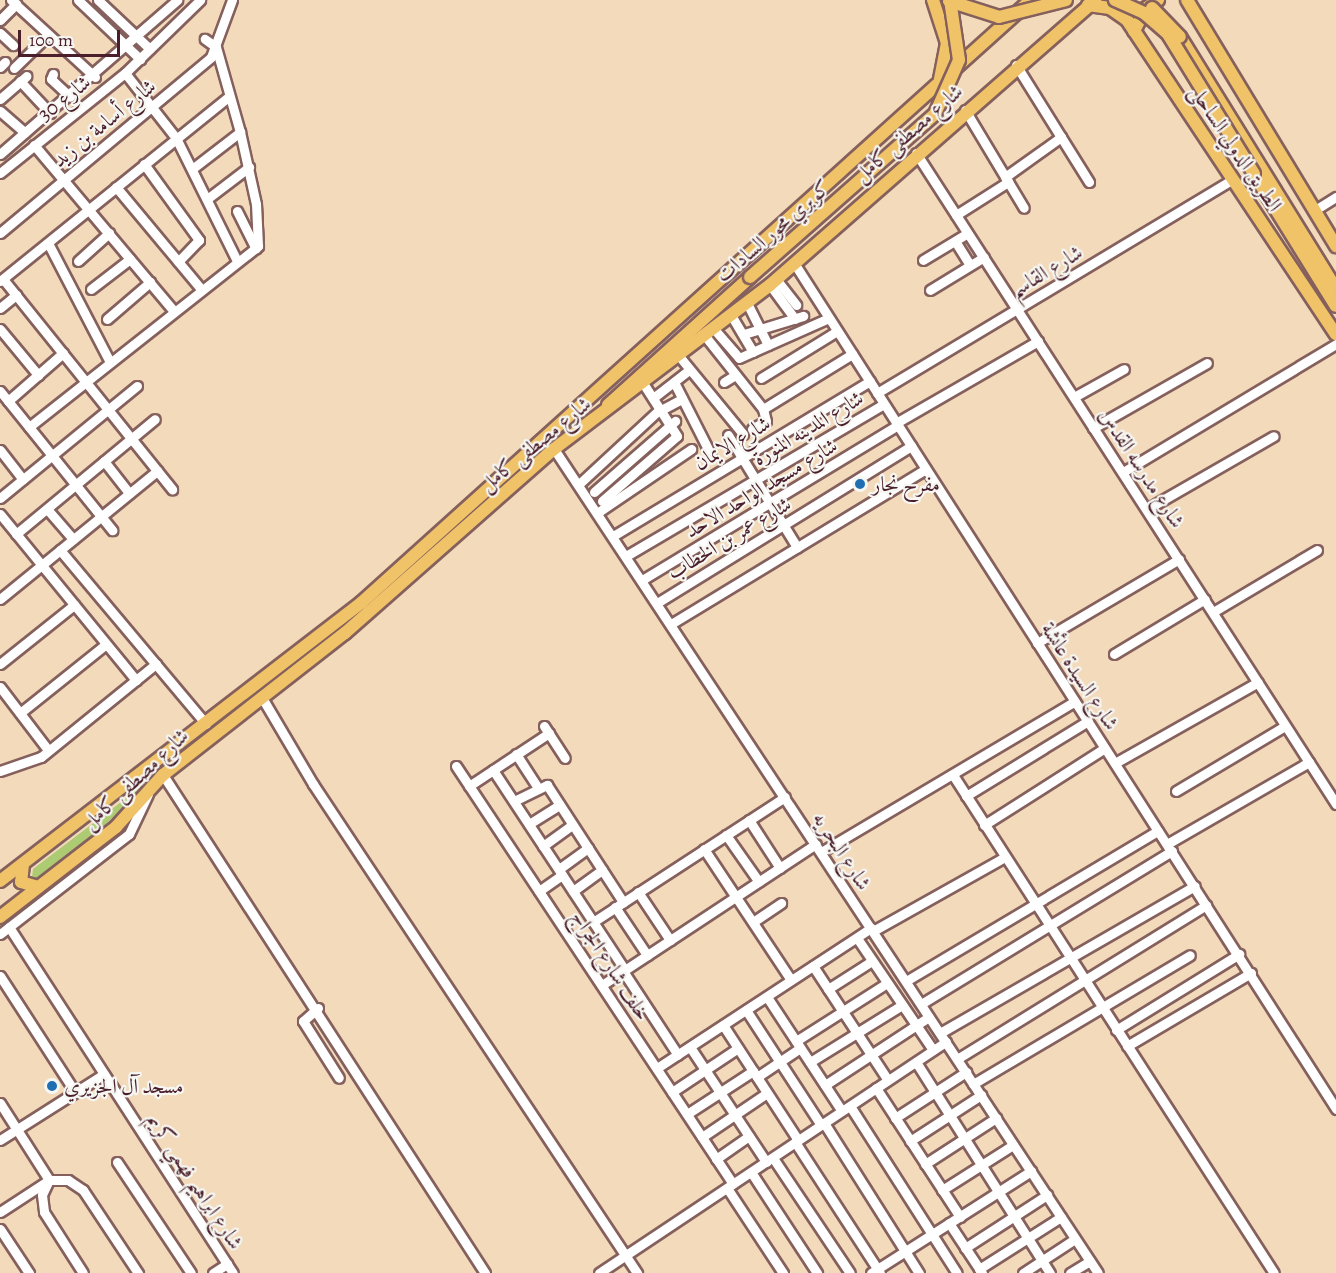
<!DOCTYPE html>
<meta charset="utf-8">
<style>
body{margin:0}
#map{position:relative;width:1336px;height:1273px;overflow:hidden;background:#f2dabb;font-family:Alegreya,Amiri,serif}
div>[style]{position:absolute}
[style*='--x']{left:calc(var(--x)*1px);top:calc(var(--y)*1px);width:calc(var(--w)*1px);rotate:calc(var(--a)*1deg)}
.green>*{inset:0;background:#adcb72}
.roads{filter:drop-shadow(2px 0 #85605d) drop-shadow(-2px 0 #85605d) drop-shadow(0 2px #85605d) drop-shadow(0 -2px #85605d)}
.minor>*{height:9px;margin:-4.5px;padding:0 4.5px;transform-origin:4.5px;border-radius:4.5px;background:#fff}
.major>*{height:12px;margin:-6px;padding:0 6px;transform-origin:6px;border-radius:6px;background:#f0c369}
.bridges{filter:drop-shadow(2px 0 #85605d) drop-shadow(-2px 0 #85605d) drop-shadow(0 2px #85605d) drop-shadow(0 -2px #85605d)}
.major-bridge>*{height:12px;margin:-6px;padding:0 6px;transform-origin:6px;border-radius:6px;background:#f0c369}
.dots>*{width:16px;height:16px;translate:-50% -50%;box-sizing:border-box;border:3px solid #f6f6f2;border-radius:50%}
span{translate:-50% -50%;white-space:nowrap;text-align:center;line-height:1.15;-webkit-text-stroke:4.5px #f6f6f2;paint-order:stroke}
.street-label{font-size:21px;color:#4a1f2b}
.poi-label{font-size:21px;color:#4a1f2b}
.left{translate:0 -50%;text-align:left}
.scale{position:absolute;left:18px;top:30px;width:102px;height:27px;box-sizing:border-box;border:3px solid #4a1f2b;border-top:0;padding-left:8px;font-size:18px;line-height:21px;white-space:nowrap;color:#4a1f2b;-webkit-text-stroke:4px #f6f6f2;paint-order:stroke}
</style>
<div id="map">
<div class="green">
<div style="clip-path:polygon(142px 786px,122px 810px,40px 880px,32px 877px,33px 869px)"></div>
</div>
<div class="roads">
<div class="minor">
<div style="--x:11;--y:0;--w:114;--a:42.5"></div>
<div style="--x:78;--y:0;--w:86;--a:43.6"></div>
<div style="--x:98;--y:0;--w:71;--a:43.3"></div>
<div style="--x:0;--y:20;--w:23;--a:-45"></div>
<div style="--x:0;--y:33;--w:18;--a:43"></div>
<div style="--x:1016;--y:65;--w:138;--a:58"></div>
<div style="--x:0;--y:67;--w:7;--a:-45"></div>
<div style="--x:14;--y:68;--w:47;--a:-44.1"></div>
<div style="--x:125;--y:73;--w:83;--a:51.9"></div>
<div style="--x:176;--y:138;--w:137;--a:63.6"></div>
<div style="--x:53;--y:74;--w:5;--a:112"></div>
<div style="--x:51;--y:79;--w:26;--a:43"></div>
<div style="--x:20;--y:81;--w:44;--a:46.8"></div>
<div style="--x:0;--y:99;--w:35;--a:-41"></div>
<div style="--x:965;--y:110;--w:114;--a:59"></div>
<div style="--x:0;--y:111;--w:33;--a:41"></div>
<div style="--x:34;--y:145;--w:217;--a:49.9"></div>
<div style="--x:916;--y:153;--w:775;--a:57.17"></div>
<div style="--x:0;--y:154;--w:235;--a:-41"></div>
<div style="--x:144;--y:164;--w:94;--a:54.1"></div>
<div style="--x:199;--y:240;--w:30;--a:134"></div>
<div style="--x:192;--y:169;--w:61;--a:-37.6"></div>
<div style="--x:0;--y:173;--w:160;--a:-38.7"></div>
<div style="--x:125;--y:73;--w:105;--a:-44.2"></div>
<div style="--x:1005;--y:177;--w:69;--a:-35.5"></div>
<div style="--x:116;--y:187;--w:133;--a:50.2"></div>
<div style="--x:207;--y:199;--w:53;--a:-37.3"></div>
<div style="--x:1315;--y:210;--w:25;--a:-32"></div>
<div style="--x:237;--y:211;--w:42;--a:63.4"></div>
<div style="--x:956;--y:215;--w:62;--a:-32.4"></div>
<div style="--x:0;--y:233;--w:275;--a:-39.8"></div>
<div style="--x:211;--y:57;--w:61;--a:-69.8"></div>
<div style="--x:955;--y:241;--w:28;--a:58"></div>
<div style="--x:48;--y:243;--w:134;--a:62.5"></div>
<div style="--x:923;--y:260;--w:52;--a:-31"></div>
<div style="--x:78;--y:261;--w:42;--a:-42.1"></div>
<div style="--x:794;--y:263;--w:1005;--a:57.35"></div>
<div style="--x:3;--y:279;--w:270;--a:51.2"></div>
<div style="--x:776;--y:279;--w:33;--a:52"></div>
<div style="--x:0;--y:281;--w:294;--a:-38.9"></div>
<div style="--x:770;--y:285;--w:42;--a:53.7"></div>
<div style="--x:91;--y:289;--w:49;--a:-37.6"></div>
<div style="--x:930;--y:290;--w:63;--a:-31.4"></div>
<div style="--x:747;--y:303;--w:47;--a:63.4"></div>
<div style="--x:0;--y:308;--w:21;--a:-39"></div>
<div style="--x:731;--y:315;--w:43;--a:59.3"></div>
<div style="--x:107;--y:319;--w:57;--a:-40.7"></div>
<div style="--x:0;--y:329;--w:60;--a:50.4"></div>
<div style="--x:714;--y:329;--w:38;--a:49"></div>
<div style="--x:739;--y:358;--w:98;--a:-24"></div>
<div style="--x:744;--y:334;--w:62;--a:-17"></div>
<div style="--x:705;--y:336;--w:93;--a:51.5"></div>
<div style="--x:763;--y:409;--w:105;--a:-31.7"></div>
<div style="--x:679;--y:356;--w:101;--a:50.6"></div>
<div style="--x:761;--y:378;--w:89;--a:-31.7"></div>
<div style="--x:674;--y:382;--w:82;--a:63.1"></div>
<div style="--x:724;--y:382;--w:13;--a:-32"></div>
<div style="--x:0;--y:391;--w:179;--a:51.1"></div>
<div style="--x:877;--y:393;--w:415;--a:-31"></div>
<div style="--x:1074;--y:397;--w:57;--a:-29.2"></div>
<div style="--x:653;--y:398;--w:46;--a:-37.9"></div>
<div style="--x:8;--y:401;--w:73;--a:-41.1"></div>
<div style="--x:661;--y:410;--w:24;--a:-28"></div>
<div style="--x:896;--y:423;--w:164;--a:-30"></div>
<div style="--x:29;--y:427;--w:292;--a:-38.3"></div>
<div style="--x:258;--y:246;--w:42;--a:-92.7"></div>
<div style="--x:256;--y:204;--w:74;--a:-102.5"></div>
<div style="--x:240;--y:132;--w:88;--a:-105.8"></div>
<div style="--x:216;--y:47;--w:14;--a:-144"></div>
<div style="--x:1093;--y:428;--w:131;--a:-29.7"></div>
<div style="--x:752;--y:429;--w:16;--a:-30"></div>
<div style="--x:766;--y:421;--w:12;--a:-104"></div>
<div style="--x:728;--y:435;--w:132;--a:58.4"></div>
<div style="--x:554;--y:449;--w:987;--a:56.57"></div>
<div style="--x:0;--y:450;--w:37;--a:52"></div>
<div style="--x:104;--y:461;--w:41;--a:52"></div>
<div style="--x:1123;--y:472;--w:249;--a:-31"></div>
<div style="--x:579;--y:484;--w:110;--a:-42.8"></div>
<div style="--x:594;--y:492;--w:108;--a:-41.2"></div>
<div style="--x:0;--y:498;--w:177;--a:-39.3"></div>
<div style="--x:602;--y:501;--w:99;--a:-40.9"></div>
<div style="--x:677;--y:436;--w:63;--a:-122.7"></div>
<div style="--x:47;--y:509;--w:40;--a:49"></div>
<div style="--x:1147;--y:509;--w:146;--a:-29.9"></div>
<div style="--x:597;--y:513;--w:114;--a:-34.2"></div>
<div style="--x:0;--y:514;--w:215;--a:50.7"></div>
<div style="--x:16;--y:534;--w:180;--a:-39.6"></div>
<div style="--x:613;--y:536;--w:300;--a:-31.1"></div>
<div style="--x:60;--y:550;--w:227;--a:50"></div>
<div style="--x:626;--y:556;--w:299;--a:-30.5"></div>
<div style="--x:642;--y:580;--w:299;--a:-31.2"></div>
<div style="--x:0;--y:599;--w:203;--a:-39.2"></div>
<div style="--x:657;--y:603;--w:299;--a:-31.7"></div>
<div style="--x:1213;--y:612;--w:121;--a:-30.8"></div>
<div style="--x:671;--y:624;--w:298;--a:-31.3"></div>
<div style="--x:1037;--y:643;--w:165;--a:-30.6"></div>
<div style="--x:1114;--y:654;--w:106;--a:-31.1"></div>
<div style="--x:0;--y:664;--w:95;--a:-38.6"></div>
<div style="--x:0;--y:687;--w:79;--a:52.7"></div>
<div style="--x:261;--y:696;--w:102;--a:59.4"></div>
<div style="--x:313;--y:784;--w:587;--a:56.47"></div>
<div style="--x:20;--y:713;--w:110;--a:-38.7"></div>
<div style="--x:544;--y:726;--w:38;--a:57"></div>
<div style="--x:516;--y:754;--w:38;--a:57"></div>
<div style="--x:1115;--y:763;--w:164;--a:-29.5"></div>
<div style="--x:456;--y:766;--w:501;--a:56.47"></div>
<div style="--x:493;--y:770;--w:240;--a:56.6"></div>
<div style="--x:0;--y:771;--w:43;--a:-18.9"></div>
<div style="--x:41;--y:757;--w:148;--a:-39"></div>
<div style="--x:163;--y:775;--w:593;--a:57.11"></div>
<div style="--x:953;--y:775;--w:592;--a:57.2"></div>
<div style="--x:469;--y:786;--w:96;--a:-33.5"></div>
<div style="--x:1176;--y:791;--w:127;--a:-30.8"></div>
<div style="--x:966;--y:796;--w:143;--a:-31.6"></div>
<div style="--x:514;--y:801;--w:37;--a:-26"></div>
<div style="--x:547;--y:785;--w:140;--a:57"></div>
<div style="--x:749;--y:820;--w:57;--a:57.1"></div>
<div style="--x:529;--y:824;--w:36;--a:-32"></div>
<div style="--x:984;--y:825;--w:143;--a:-32.5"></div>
<div style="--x:726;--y:835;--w:57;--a:54.9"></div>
<div style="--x:1167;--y:844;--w:164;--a:-30"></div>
<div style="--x:543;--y:846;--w:36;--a:-36"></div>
<div style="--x:704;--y:849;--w:157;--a:56.4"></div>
<div style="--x:821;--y:852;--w:295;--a:-30.7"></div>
<div style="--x:559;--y:869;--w:36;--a:-36"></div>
<div style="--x:539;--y:891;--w:28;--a:-35"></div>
<div style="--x:573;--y:891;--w:36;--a:-36"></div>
<div style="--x:638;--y:892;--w:58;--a:56.3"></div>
<div style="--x:615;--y:907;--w:58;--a:56.3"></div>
<div style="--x:593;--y:922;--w:229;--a:-33.1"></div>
<div style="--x:753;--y:922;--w:34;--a:-34"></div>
<div style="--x:9;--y:927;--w:412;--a:57.1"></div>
<div style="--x:873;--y:931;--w:151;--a:-29.3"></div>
<div style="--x:0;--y:934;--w:163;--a:-37.8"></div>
<div style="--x:129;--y:834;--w:44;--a:-64.6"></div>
<div style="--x:857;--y:938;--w:135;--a:55.8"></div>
<div style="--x:813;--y:966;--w:136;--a:56.7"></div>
<div style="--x:623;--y:971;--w:100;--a:56.8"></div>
<div style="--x:0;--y:976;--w:138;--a:57.1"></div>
<div style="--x:906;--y:981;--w:293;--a:-30.8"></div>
<div style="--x:602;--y:985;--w:256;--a:-33.4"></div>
<div style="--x:828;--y:989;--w:52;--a:-32.5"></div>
<div style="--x:767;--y:997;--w:136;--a:56.7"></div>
<div style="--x:921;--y:1004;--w:294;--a:-31.4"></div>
<div style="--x:318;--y:1008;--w:20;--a:139"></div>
<div style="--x:303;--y:1021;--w:67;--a:57.7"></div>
<div style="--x:746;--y:1010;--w:137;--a:56.9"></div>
<div style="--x:723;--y:1025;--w:137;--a:56.9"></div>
<div style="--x:1116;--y:1030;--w:145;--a:-31.7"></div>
<div style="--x:940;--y:1033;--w:294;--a:-30"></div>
<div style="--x:796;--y:1041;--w:108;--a:-32.5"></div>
<div style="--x:1127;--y:1046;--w:144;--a:-30.5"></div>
<div style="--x:690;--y:1047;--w:138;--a:56.5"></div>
<div style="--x:957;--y:1059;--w:293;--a:-31.7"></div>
<div style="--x:810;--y:1062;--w:108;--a:-31.8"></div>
<div style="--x:916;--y:1062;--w:250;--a:57.6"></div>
<div style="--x:657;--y:1068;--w:256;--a:-33.2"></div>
<div style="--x:757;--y:1077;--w:52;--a:-34"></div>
<div style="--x:973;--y:1084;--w:252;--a:-30.7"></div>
<div style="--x:825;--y:1085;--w:124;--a:-33.2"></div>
<div style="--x:876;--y:1088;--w:154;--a:56.9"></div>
<div style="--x:672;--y:1092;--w:79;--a:-33.7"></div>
<div style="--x:0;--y:1103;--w:91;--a:57.5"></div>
<div style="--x:850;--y:1106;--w:198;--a:57.4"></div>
<div style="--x:687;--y:1114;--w:79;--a:-33.1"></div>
<div style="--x:895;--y:1118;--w:85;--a:-32.9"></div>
<div style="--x:824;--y:1123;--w:178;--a:57.7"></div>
<div style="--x:702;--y:1137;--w:78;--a:-34.1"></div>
<div style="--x:0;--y:1140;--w:123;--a:-32.4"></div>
<div style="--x:910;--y:1141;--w:85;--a:-32.9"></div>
<div style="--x:795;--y:1142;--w:156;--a:57"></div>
<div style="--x:773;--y:1158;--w:138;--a:56.2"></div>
<div style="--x:716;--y:1159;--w:40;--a:-34.9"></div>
<div style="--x:117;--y:1162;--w:133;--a:56.3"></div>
<div style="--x:925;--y:1164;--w:85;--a:-32.9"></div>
<div style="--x:751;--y:1172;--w:121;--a:56.8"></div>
<div style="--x:48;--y:1182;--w:14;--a:115"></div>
<div style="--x:42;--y:1195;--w:17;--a:83"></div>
<div style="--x:44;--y:1212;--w:72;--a:57.4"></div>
<div style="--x:727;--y:1188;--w:102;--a:56.6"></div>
<div style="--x:942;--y:1190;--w:84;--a:-32.4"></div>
<div style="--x:0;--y:1212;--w:59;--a:-33.1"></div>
<div style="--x:49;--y:1180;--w:19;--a:0"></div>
<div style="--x:68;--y:1180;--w:18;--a:34"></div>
<div style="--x:83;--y:1190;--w:100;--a:56.5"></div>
<div style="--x:949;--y:1223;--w:60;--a:56.6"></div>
<div style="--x:0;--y:1229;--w:53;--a:56.6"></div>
<div style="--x:965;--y:1248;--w:98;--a:-32.9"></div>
<div style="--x:979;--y:1269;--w:97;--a:-32.4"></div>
<div style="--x:213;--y:1273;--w:17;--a:-33"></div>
<div style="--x:599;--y:1273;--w:417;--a:-33.7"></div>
<div style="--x:871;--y:1273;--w:190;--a:-32.5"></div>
<div style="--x:1023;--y:1273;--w:62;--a:-33.2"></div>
<div style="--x:1070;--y:1273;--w:23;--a:-31"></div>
</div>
<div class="major">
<div style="--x:933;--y:0;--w:45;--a:72"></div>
<div style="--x:947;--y:43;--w:37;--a:101"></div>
<div style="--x:1187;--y:0;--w:288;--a:58.8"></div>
<div style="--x:1088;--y:5;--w:22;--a:8"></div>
<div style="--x:1110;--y:8;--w:21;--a:35"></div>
<div style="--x:1127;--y:20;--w:377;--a:56.4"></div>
<div style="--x:1134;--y:31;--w:25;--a:-63"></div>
<div style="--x:1145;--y:9;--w:16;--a:-35"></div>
<div style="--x:1180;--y:37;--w:296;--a:58.2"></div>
<div style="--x:1254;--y:174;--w:155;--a:58.2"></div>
<div style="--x:608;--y:405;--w:191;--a:-42"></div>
<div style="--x:23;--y:864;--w:18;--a:96"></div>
<div style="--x:21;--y:882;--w:18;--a:16"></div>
<div style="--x:0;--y:881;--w:456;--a:-37.6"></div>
<div style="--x:361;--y:603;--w:901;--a:-41.99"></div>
<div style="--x:0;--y:917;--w:147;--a:-37.8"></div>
<div style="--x:116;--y:827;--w:70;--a:-47.9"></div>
<div style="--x:163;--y:775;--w:231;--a:-38"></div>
<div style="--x:345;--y:633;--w:278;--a:-41.4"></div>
<div style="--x:554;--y:449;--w:271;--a:-37.2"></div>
<div style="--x:770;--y:285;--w:432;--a:-41.2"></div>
</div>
</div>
<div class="bridges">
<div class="major-bridge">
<div style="--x:1115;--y:0;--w:32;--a:24"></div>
<div style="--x:1144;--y:13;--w:32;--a:41"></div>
<div style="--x:1168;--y:34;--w:164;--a:58.4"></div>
<div style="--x:949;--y:1;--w:52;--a:17.7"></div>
<div style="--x:999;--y:17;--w:69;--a:-14.2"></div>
<div style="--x:1152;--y:8;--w:40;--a:46"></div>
<div style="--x:750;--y:277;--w:247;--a:-41.4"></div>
<div style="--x:935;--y:114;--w:59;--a:-66"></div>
<div style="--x:959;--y:60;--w:61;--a:-98.5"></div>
</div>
</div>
<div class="dots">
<div style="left:860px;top:484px;background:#1f6fb2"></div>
<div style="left:52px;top:1086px;background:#1f6fb2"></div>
</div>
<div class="street-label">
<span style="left:64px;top:98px;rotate:-38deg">شارع 30</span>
<span style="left:104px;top:123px;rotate:-39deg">شارع أسامة بن زيد</span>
<span style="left:908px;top:133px;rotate:-41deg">شارع مصطفى كامل</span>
<span style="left:1236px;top:148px;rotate:56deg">الطريق الدولي الساحلى</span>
<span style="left:773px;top:231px;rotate:-41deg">كوبري محور السادات</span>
<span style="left:1046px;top:271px;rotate:-31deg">شارع القاسم</span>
<span style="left:808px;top:428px;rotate:-31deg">شارع المدينه المنورة</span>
<span style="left:732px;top:443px;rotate:-31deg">شارع الايمان</span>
<span style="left:535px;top:444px;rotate:-39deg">شارع مصطفى كامل</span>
<span style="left:1142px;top:468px;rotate:57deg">شارع مدرسه القدس</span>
<span style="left:761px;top:488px;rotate:-31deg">شارع مسجد الواحد الاحد</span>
<span style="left:729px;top:538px;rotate:-31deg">شارع عمر بن الخطاب</span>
<span style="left:1080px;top:676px;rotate:57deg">شارع السيدة عائشة</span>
<span style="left:135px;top:779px;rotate:-43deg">شارع مصطفى كامل</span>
<span style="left:842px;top:851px;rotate:57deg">شارع البحريه</span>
<span style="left:611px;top:965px;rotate:57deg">خلف شارع الجراج</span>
<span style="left:195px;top:1181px;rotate:57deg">شارع ابراهيم فهمي كريم</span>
</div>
<div class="poi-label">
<span class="left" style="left:872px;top:484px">مفرح نجار</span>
<span class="left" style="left:64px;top:1086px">مسجد آل الجزيري</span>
</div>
<div class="scale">100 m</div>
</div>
